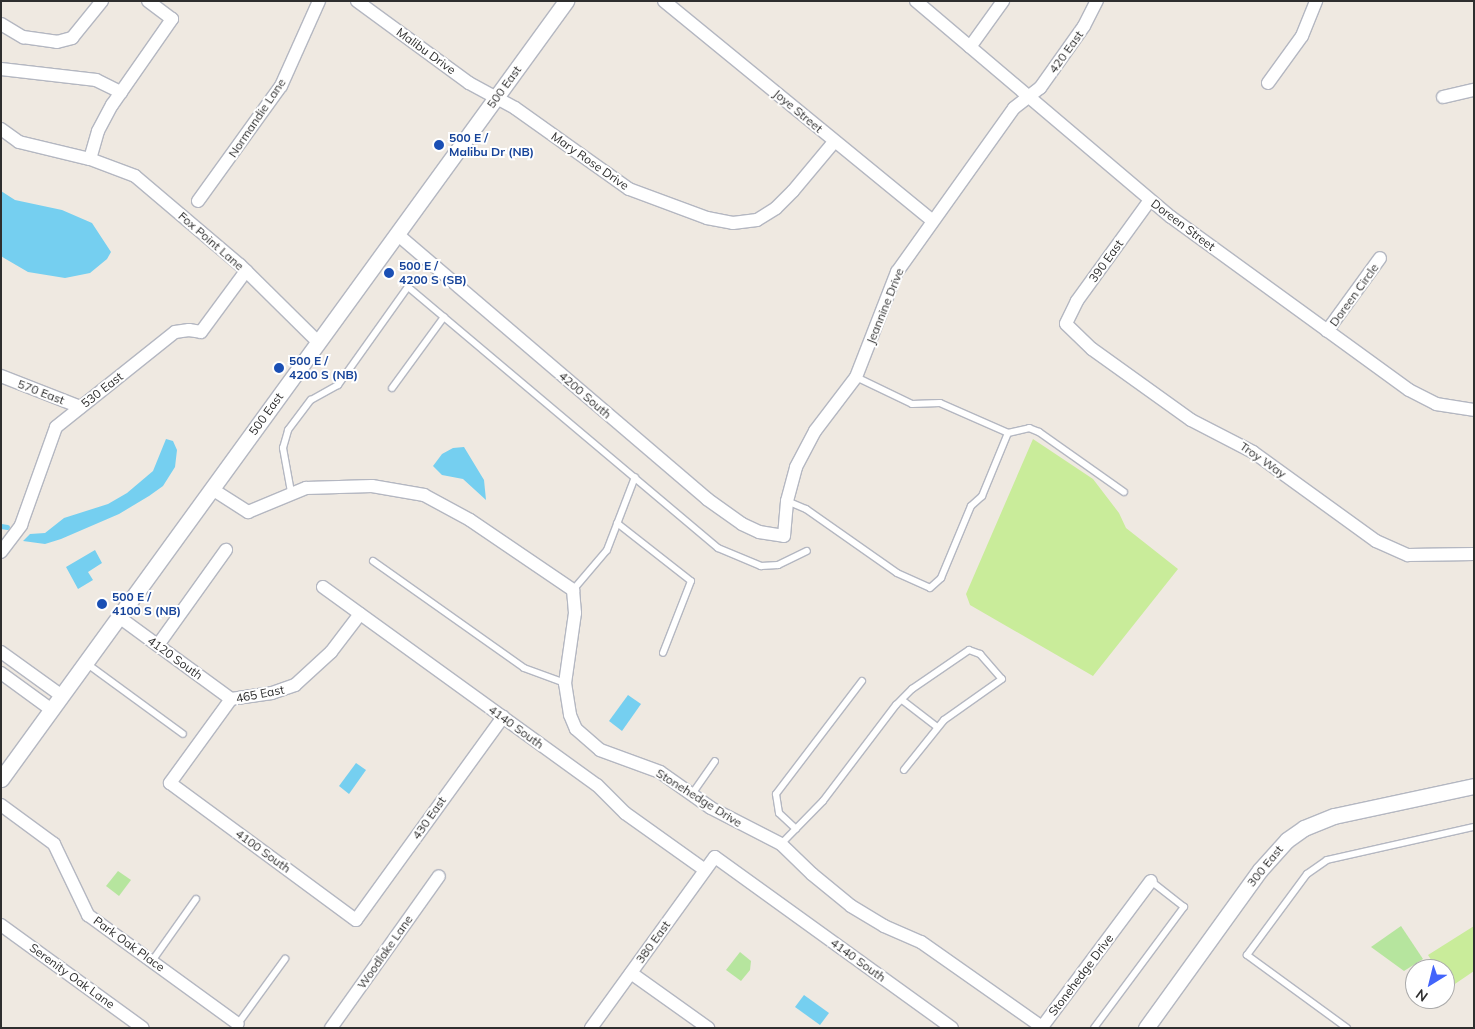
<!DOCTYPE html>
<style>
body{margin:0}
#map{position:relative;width:1475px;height:1029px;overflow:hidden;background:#efe9e1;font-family:Mulish,sans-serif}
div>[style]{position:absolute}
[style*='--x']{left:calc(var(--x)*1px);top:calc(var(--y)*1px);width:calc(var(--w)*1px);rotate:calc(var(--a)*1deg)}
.green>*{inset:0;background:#b6e59e}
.pitch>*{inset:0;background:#c9ec9a}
.water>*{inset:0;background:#75cff0}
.stream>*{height:4.5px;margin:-2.25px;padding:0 2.25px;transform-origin:2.25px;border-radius:2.25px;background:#75cff0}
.roads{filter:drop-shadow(1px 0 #b4b7c1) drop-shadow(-1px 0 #b4b7c1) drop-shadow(0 1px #b4b7c1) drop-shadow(0 -1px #b4b7c1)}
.service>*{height:6px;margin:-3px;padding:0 3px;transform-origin:3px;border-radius:3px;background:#fff}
.minor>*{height:12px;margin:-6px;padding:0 6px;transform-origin:6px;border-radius:6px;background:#fff}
.tertiary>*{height:15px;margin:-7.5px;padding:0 7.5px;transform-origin:7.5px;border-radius:7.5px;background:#fff}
.dots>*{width:14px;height:14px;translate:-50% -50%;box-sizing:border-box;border:2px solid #fff;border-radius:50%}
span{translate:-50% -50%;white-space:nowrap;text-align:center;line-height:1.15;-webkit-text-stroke:4px #fff;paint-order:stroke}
.street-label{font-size:12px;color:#2e2e2e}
.transit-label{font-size:12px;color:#164399;font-weight:700}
.left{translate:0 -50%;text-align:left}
.frame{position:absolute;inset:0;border:2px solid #2e2e2e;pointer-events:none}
.north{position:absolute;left:1405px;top:959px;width:50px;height:50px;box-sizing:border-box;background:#fff;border:1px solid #ababab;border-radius:50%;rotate:216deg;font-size:14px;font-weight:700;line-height:20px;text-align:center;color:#2e2e2e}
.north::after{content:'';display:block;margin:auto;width:18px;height:22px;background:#4264fb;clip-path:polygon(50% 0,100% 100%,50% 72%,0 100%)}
</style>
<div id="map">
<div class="green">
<div style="clip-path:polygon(118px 871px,131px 880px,119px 896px,106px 886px)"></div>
<div style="clip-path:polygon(1401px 926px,1423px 959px,1404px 971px,1371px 947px)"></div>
<div style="clip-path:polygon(740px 952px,751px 961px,750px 970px,741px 981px,726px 970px)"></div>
</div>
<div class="pitch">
<div style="clip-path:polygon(1033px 439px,1093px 479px,1119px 513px,1126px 528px,1178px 569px,1093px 676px,970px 605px,966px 594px)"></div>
<div style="clip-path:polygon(1474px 926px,1474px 971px,1449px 988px,1445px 969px,1437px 969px,1428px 955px)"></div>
</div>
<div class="water">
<div style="clip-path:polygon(1px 191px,15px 200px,62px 210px,92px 223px,111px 252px,107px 259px,90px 273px,65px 278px,28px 272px,4px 258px,1px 256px)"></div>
<div style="clip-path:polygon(166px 439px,173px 441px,177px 450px,175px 467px,163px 486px,149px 496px,119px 514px,61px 539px,45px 544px,23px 541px,30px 534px,45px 533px,64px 518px,108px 504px,127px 493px,153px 471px)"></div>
<div style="clip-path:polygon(464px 447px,484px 480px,486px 500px,463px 479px,442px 475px,433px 466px,442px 454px,453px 448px)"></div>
<div style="clip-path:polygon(95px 550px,102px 563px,88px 572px,93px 580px,78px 589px,66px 567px)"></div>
<div style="clip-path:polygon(628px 695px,641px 704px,622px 731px,609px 721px)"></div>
<div style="clip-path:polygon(356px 763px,366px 770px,349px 794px,339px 786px)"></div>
<div style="clip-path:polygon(804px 995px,829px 1013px,820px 1025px,795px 1007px)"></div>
</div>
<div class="stream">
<div style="--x:1;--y:526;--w:6;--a:9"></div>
</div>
<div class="roads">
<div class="service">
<div style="--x:856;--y:377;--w:62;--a:25.7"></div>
<div style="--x:912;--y:404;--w:28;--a:-2"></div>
<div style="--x:940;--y:403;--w:74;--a:23.8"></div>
<div style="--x:1008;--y:433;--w:22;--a:-13"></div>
<div style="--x:1029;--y:428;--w:11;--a:22"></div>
<div style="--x:1039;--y:432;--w:104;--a:35.2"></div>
<div style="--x:392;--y:388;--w:88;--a:-53.8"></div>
<div style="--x:291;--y:492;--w:45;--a:-100.3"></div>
<div style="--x:283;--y:448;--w:19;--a:-74"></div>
<div style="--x:288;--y:430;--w:38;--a:-53"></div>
<div style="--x:311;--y:400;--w:31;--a:-29"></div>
<div style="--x:338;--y:385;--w:120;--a:-54.5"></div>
<div style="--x:408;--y:287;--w:405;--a:40.1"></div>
<div style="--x:718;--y:548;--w:47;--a:22.7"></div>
<div style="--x:761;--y:566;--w:17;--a:-3"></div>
<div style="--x:778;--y:565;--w:32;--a:-26"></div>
<div style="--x:787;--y:501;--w:21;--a:23"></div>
<div style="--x:806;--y:509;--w:111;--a:35.1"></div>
<div style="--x:897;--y:573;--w:36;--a:24"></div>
<div style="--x:930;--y:588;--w:15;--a:-42"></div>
<div style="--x:941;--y:578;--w:78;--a:-67.4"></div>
<div style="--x:971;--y:506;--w:15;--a:-42"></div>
<div style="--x:982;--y:496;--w:68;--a:-67.6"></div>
<div style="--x:617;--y:523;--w:94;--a:38.1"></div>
<div style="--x:691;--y:581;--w:77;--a:111.3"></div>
<div style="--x:373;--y:561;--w:185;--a:35.3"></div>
<div style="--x:524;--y:668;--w:44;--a:20.1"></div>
<div style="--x:573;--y:590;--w:52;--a:-49.6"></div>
<div style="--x:607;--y:550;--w:78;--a:-69"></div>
<div style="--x:86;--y:663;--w:120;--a:36.2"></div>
<div style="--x:902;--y:700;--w:44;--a:37.6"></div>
<div style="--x:692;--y:794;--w:40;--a:-55.1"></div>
<div style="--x:796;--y:829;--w:23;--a:-137"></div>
<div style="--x:779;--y:813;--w:19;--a:-99"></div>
<div style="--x:776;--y:794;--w:142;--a:-52.7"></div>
<div style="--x:781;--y:844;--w:60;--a:-45.7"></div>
<div style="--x:823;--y:801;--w:121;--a:-52.8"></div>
<div style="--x:896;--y:705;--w:23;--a:-45"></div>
<div style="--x:912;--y:689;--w:69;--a:-34.4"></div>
<div style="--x:969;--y:650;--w:12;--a:20"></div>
<div style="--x:980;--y:654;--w:33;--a:49"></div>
<div style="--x:1002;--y:679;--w:71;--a:144.7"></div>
<div style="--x:944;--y:720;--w:64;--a:128.7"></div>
<div style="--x:152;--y:961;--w:76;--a:-54.6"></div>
<div style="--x:237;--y:1025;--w:82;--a:-54"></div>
<div style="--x:1094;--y:1028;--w:151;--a:-53.4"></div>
<div style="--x:1184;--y:907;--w:42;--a:-141.8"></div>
<div style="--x:1347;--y:1028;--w:124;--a:-143.9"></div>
<div style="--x:1247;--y:955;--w:101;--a:-53.5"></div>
<div style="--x:1307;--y:874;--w:24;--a:-35"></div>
<div style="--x:1327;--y:860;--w:151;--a:-12.7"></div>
</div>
<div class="minor">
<div style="--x:357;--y:1;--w:139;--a:36.2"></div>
<div style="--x:469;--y:83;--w:52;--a:28.5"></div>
<div style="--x:515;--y:108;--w:140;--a:35.4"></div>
<div style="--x:629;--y:189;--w:83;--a:20.4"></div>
<div style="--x:707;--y:218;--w:26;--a:11"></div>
<div style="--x:733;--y:223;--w:24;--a:-7"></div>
<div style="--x:757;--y:220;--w:22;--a:-32"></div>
<div style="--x:776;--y:208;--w:24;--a:-45"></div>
<div style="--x:793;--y:191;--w:64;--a:-50.1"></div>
<div style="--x:664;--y:1;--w:346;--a:39.3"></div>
<div style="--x:916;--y:1;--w:334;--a:40.3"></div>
<div style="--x:1171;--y:217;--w:294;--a:36"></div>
<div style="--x:1409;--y:390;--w:30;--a:27"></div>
<div style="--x:1436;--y:404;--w:38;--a:9"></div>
<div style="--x:1;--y:24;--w:26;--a:31"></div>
<div style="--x:23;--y:37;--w:34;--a:8"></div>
<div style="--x:57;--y:42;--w:16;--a:-15"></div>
<div style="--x:72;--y:38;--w:48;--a:-51"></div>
<div style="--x:970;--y:47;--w:57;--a:-54.3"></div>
<div style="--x:1;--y:69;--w:96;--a:6.6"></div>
<div style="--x:96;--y:80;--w:28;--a:26"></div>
<div style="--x:1268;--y:83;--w:58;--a:-54.1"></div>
<div style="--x:1302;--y:36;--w:38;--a:-68"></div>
<div style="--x:1443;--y:97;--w:32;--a:-13"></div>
<div style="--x:1;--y:129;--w:22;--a:36"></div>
<div style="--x:19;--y:142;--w:73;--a:13.5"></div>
<div style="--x:90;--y:159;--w:48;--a:20.7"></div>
<div style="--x:135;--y:176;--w:138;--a:40.3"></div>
<div style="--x:240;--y:265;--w:110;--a:44.6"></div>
<div style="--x:90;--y:159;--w:29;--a:-74"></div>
<div style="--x:98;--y:131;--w:30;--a:-62"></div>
<div style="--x:112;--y:105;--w:105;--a:-55.1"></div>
<div style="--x:172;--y:19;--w:30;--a:-143"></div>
<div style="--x:1150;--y:200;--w:125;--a:125.9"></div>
<div style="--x:1077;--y:301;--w:25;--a:116"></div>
<div style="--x:1066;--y:324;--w:36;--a:44"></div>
<div style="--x:1092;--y:349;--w:122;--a:35.6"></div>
<div style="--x:1191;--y:420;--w:70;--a:27.3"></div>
<div style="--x:1253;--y:452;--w:152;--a:35.9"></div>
<div style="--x:1376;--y:541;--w:35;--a:24"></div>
<div style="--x:1408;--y:555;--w:66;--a:-0.9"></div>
<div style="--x:198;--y:201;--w:142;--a:-54.2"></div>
<div style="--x:281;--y:86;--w:93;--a:-65.9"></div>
<div style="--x:397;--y:234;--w:408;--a:40.5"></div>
<div style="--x:707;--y:499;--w:43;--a:35.5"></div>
<div style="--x:742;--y:524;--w:19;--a:25"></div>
<div style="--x:759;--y:532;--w:25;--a:9"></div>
<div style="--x:784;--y:536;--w:35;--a:-85"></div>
<div style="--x:787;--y:501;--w:35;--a:-75"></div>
<div style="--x:796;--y:467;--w:41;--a:-62.2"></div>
<div style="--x:815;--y:431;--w:68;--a:-52.8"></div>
<div style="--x:856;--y:377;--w:113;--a:-68.7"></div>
<div style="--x:897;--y:272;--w:201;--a:-54.5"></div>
<div style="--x:1014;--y:108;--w:33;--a:-38"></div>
<div style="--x:1040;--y:88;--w:76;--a:-54.6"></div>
<div style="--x:1084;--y:26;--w:28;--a:-63"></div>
<div style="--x:1327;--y:331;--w:90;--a:-54"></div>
<div style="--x:1;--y:376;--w:85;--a:21.4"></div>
<div style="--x:212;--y:489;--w:43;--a:32.6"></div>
<div style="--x:248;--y:512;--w:63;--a:-22.5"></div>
<div style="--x:306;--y:488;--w:66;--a:-1.7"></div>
<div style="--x:372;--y:486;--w:53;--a:9.8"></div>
<div style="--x:424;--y:495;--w:52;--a:28.5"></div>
<div style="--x:470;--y:520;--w:125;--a:34.2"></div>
<div style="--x:573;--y:590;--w:23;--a:85"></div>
<div style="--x:575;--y:613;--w:71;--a:98.1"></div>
<div style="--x:565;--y:683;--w:32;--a:81"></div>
<div style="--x:570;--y:715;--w:15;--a:67"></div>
<div style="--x:576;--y:729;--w:32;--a:41"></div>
<div style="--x:600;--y:750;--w:64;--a:20.1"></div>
<div style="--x:660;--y:772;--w:62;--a:35.2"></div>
<div style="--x:711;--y:808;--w:79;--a:27.2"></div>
<div style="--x:781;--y:844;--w:43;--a:44.1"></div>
<div style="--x:812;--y:874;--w:50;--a:39.4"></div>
<div style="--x:851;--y:906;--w:39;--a:31"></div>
<div style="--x:884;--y:926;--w:40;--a:23.4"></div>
<div style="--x:921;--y:942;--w:148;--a:35.1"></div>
<div style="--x:1042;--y:1027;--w:182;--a:-53.3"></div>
<div style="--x:1;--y:552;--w:34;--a:-53"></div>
<div style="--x:21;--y:525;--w:104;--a:-70.3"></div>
<div style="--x:56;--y:427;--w:152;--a:-38.6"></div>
<div style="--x:175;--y:332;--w:14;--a:-8"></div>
<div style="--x:189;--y:330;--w:12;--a:9"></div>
<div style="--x:201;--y:332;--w:76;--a:-53.6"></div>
<div style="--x:323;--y:587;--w:338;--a:35.9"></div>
<div style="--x:597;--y:785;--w:40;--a:45"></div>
<div style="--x:625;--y:813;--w:98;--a:35.5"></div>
<div style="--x:360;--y:614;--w:48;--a:127.3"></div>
<div style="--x:331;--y:652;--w:49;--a:137.5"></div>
<div style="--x:295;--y:685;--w:24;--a:161"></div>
<div style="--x:272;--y:693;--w:41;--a:171.7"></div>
<div style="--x:231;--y:699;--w:104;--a:126"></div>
<div style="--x:170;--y:783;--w:231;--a:36.4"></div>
<div style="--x:356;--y:920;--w:251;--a:-54.1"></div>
<div style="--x:119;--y:617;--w:139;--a:36.2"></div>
<div style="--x:158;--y:645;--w:117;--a:-54.4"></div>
<div style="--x:1;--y:652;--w:75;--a:35.8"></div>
<div style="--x:1;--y:673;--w:63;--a:36"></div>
<div style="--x:1;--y:805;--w:66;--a:36.3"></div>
<div style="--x:54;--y:844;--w:79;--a:64.4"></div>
<div style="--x:88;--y:915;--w:185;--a:36"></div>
<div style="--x:1;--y:925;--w:175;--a:36"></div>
<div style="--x:631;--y:973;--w:95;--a:35.5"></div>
<div style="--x:331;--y:1028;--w:186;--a:-54.6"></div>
<div style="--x:591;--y:1028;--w:211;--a:-54.1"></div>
<div style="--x:715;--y:857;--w:292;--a:35.8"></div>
</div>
<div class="tertiary">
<div style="--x:1;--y:779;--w:962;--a:-54.01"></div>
<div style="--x:1146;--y:1028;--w:195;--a:-54.2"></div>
<div style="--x:1260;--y:870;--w:40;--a:-48"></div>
<div style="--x:1287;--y:840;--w:21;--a:-35"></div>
<div style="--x:1304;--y:828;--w:32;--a:-22"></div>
<div style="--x:1334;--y:816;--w:143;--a:-12.1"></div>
</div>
</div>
<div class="dots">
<div style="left:439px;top:145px;background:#1a4fb4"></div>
<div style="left:389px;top:273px;background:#1a4fb4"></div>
<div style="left:279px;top:368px;background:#1a4fb4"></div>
<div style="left:102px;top:604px;background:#1a4fb4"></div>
</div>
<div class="street-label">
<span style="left:426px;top:51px;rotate:36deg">Malibu Drive</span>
<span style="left:1066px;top:52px;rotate:-54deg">420 East</span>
<span style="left:504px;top:87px;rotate:-54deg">500 East</span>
<span style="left:798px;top:111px;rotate:40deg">Joye Street</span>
<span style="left:257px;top:118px;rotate:-56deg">Normandie Lane</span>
<span style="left:590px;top:161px;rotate:35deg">Mary Rose Drive</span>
<span style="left:1183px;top:225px;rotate:37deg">Doreen Street</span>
<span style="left:211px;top:241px;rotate:41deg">Fox Point Lane</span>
<span style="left:1106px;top:261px;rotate:-54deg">390 East</span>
<span style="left:1354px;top:295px;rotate:-54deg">Doreen Circle</span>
<span style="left:885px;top:306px;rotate:-68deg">Jeannine Drive</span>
<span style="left:102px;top:390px;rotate:-38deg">530 East</span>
<span style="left:41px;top:392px;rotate:21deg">570 East</span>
<span style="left:585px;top:395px;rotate:41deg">4200 South</span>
<span style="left:266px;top:414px;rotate:-54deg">500 East</span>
<span style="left:1263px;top:460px;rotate:35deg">Troy Way</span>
<span style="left:175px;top:658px;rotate:36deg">4120 South</span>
<span style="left:260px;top:694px;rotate:-11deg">465 East</span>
<span style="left:516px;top:727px;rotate:36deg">4140 South</span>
<span style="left:699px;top:798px;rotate:32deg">Stonehedge Drive</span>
<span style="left:429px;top:818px;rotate:-55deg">430 East</span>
<span style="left:263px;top:851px;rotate:36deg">4100 South</span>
<span style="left:1265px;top:866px;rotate:-51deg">300 East</span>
<span style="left:653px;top:942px;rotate:-54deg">380 East</span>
<span style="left:129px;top:944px;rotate:36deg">Park Oak Place</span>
<span style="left:385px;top:952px;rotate:-55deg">Woodlake Lane</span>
<span style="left:858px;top:960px;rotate:36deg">4140 South</span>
<span style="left:1081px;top:975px;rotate:-53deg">Stonehedge Drive</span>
<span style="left:72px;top:976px;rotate:36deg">Serenity Oak Lane</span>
</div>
<div class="transit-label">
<span class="left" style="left:449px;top:145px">500 E /<br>Malibu Dr (NB)</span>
<span class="left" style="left:399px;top:273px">500 E /<br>4200 S (SB)</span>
<span class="left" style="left:289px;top:368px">500 E /<br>4200 S (NB)</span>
<span class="left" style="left:112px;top:604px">500 E /<br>4100 S (NB)</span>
</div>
<div class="frame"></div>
<div class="north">N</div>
</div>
